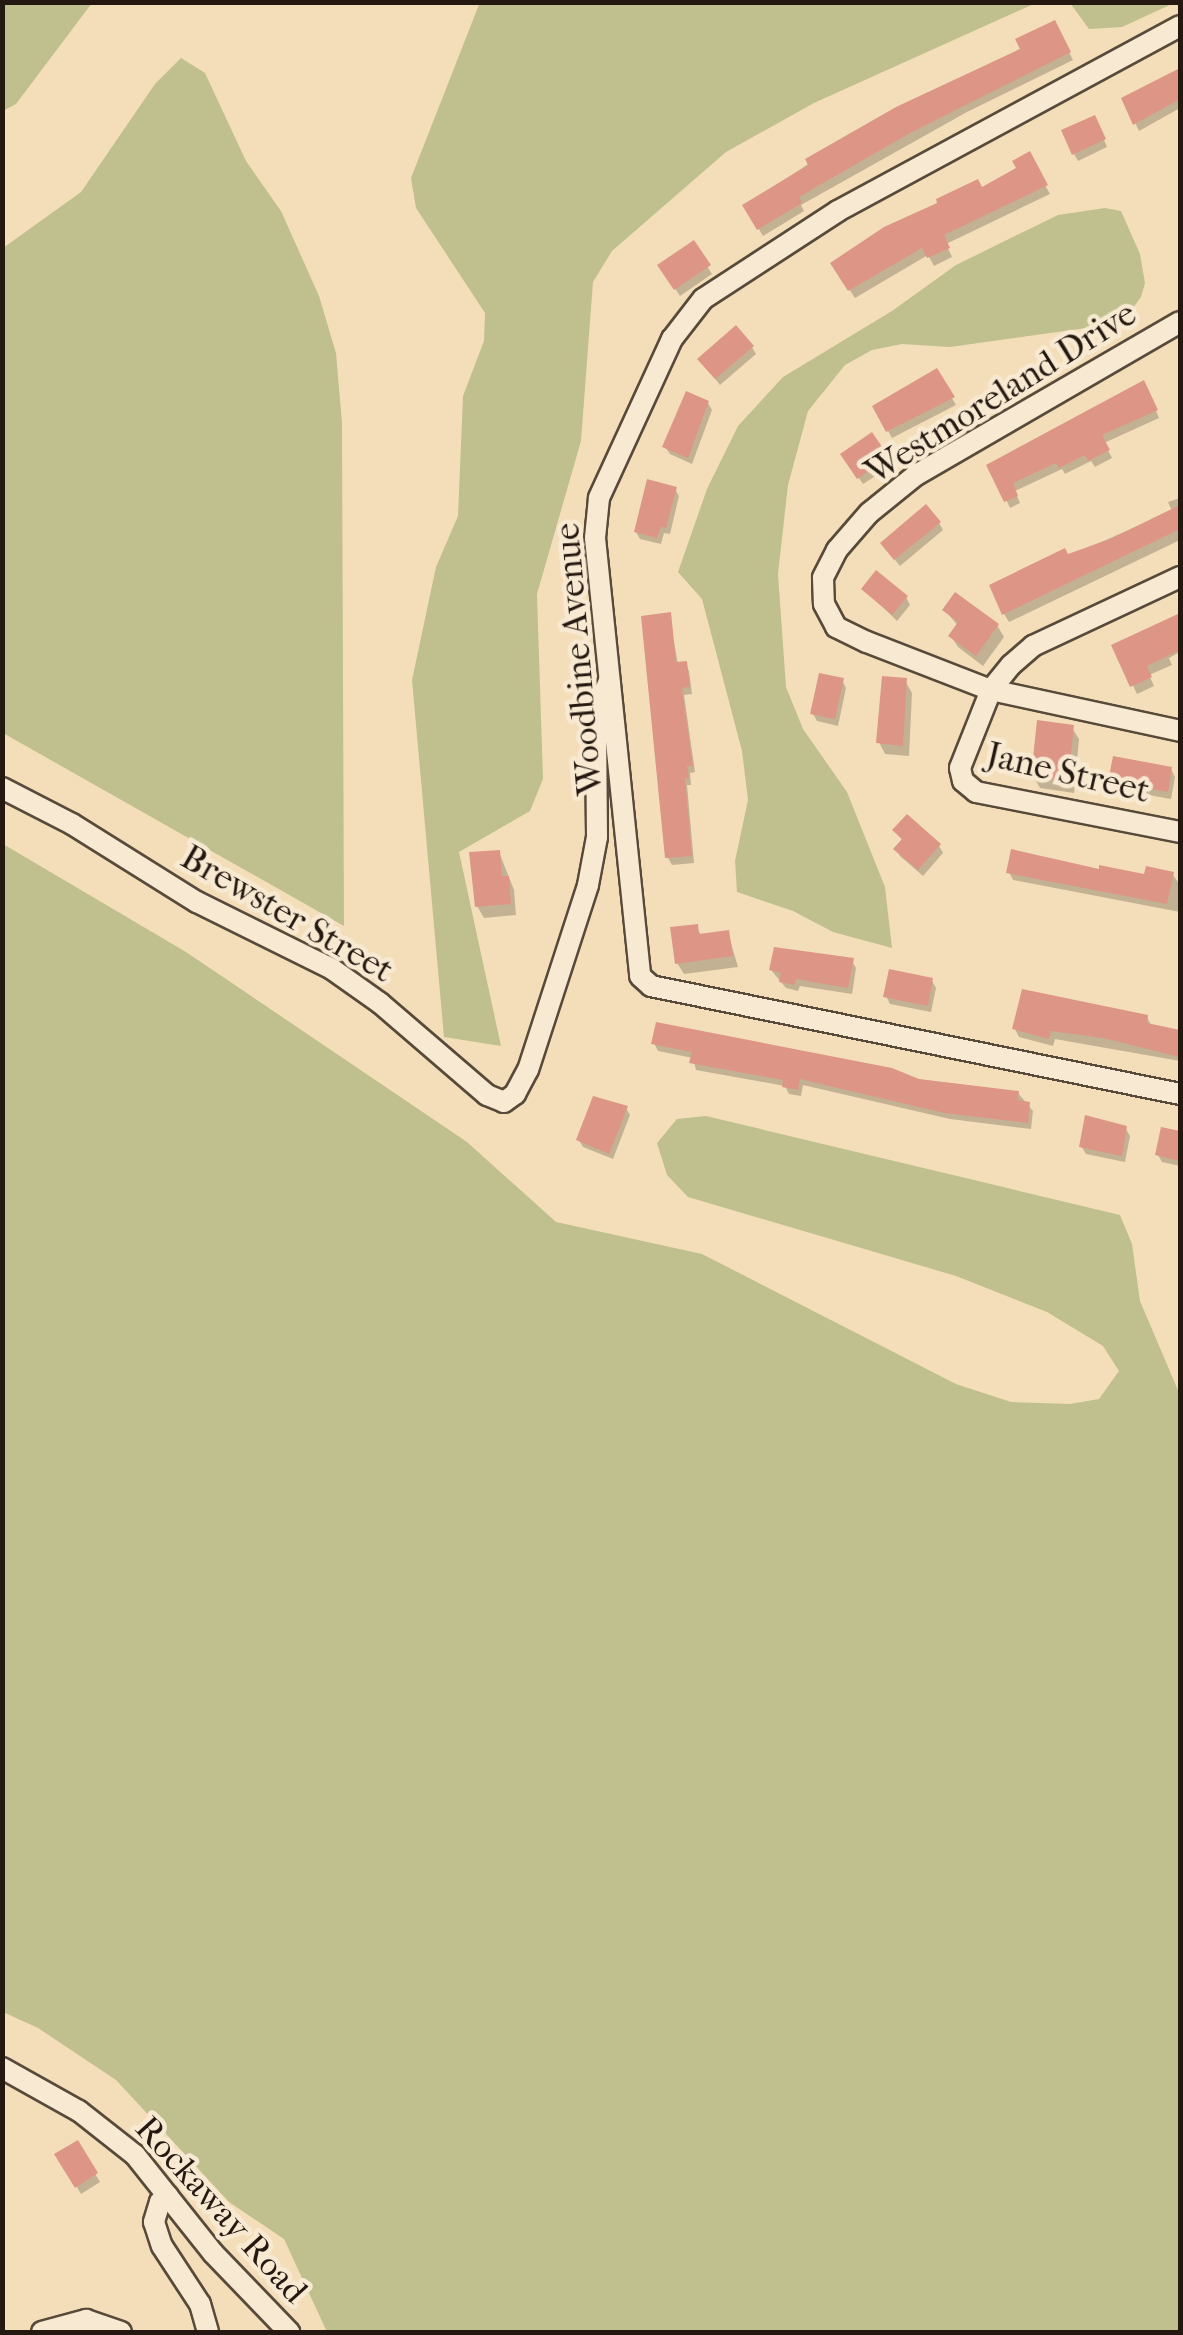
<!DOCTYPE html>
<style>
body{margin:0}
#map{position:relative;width:1183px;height:2335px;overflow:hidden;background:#f4deb9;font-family:"IM FELL French Canon",serif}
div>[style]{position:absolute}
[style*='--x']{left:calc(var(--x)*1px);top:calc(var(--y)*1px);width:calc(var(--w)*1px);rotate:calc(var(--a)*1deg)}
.green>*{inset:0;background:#bfc08d}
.shadow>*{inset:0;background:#0003}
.building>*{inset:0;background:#dd9686}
.roads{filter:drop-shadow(2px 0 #584a3a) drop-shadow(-2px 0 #584a3a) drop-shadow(0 2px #584a3a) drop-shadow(0 -2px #584a3a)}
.minor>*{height:20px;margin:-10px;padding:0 10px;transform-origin:10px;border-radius:10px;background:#f8ead2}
span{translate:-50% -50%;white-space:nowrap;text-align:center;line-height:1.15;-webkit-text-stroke:9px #f8ead2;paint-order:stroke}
.street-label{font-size:35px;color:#241810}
.frame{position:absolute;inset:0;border:5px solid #241810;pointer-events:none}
</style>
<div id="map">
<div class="green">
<div style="clip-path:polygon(3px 2px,92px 3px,16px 104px,3px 111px)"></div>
<div style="clip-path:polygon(480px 2px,1036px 3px,814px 103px,726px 152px,612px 251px,593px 282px,581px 441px,537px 594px,543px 779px,530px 811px,459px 852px,501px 1046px,444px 1037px,412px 680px,436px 567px,458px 516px,463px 396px,484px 341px,485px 313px,416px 208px,411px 178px)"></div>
<div style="clip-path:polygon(1070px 3px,1174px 3px,1122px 27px,1089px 29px)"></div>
<div style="clip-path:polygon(181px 58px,205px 73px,246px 161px,281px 211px,319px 296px,336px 353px,342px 423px,344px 926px,3px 733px,3px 248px,81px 192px,155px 84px)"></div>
<div style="clip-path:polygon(1105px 208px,1121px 211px,1140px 254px,1145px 283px,1141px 297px,1122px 323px,950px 347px,902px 344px,872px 350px,845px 365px,808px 411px,788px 485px,778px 574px,786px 687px,803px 729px,847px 792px,885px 887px,892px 948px,833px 932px,793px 911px,737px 892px,735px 861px,748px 800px,742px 751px,702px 599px,678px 572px,707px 489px,738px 426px,783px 377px,892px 311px,956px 265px,1058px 215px)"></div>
<div style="clip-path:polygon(3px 844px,186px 952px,467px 1142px,556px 1222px,702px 1254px,956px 1384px,1011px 1402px,1070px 1404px,1099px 1399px,1119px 1371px,1103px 1346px,1047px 1312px,956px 1276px,688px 1197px,667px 1175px,657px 1143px,677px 1119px,706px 1116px,1120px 1215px,1132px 1244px,1140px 1301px,1180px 1395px,1180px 2332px,327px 2332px,284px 2239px,229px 2202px,116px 2080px,38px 2028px,3px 2012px)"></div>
</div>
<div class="shadow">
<div style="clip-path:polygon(1058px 30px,1073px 60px,967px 112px,801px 205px,804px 211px,763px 236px,745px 206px,861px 129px)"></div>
<div style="clip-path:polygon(1180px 71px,1180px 108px,1139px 131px,1124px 100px)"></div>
<div style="clip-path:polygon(1098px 125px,1107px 147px,1078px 161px,1074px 154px)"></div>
<div style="clip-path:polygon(1029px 155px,1050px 194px,946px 244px,952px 257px,934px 266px,928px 255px,855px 298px,833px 264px,1020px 169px)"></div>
<div style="clip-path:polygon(693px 244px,712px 274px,680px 296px,660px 266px)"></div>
<div style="clip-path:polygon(752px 347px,756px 354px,720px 385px,705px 366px)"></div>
<div style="clip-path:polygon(936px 371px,956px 405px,892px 438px,875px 407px)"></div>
<div style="clip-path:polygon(1148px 391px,1159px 418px,1104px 443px,1112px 458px,1095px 467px,1091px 461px,1065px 474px,1062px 469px,1015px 491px,1020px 503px,1010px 508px,990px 466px)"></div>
<div style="clip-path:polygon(708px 403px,712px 410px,692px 464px,670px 454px,665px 447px)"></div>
<div style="clip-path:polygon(871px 436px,891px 466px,863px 484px,843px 455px)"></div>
<div style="clip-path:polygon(675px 489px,679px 496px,670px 534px,664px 533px,661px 544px,640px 539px,636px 532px)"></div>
<div style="clip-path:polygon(1180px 498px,1180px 540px,1009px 622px,1004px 614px,1067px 557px,1172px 511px,1168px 502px)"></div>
<div style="clip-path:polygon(939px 523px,943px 530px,900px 566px,887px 550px)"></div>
<div style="clip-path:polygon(864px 589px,906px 597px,910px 605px,897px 621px)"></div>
<div style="clip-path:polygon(945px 610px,997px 625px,1004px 637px,983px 666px,958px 647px,951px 636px,958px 626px)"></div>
<div style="clip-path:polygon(669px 615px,678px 664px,685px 663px,689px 671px,692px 694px,684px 695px,695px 772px,690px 773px,691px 785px,687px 785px,694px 863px,672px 865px,668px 858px)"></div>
<div style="clip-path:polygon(1180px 615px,1180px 652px,1169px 658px,1172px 665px,1149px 675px,1154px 686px,1137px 694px,1114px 647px)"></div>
<div style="clip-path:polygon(842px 680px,846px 688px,838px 726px,817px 721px,813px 714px)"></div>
<div style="clip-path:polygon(905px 681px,912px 693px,909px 756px,885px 754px,879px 742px)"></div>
<div style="clip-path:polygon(1072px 728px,1079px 739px,1074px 793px,1040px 788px,1033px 776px)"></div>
<div style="clip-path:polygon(1171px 769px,1175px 777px,1171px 799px,1115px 789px,1111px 781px)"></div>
<div style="clip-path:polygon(895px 831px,939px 846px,943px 853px,923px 876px,900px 856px,896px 849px,903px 841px)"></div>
<div style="clip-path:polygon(499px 852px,514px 890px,516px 915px,484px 918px,477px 906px)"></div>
<div style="clip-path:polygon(1009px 872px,1173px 875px,1180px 885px,1180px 912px,1013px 880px)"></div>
<div style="clip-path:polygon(696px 926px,702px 937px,728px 933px,738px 967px,684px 974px,677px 963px)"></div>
<div style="clip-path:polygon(852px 961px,856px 968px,852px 994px,800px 986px,798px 991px,786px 988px,771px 970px)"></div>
<div style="clip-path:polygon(932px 981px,936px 988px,931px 1012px,890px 1004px,886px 996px)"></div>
<div style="clip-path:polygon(1147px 1017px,1152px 1027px,1180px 1033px,1180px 1061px,1055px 1039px,1053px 1046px,1019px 1037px,1015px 1029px)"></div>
<div style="clip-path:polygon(654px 1043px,1018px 1093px,1033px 1111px,1031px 1129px,950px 1119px,803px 1085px,801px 1096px,789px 1094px,785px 1086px,696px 1070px,693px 1058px,658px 1051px)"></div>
<div style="clip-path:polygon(626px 1108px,630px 1115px,613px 1159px,583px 1147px,579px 1140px)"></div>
<div style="clip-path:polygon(1126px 1129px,1130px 1136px,1125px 1162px,1086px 1154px,1081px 1146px)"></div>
<div style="clip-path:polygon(1163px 1130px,1180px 1133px,1180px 1166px,1162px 1162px,1158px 1155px)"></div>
<div style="clip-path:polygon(77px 2143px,100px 2182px,81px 2194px,58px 2155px)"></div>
</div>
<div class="building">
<div style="clip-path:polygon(1055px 20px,1071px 52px,910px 133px,799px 197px,802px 203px,757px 230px,742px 205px,808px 165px,805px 159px,896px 107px,1020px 49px,1015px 39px)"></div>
<div style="clip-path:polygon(1180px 68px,1180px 99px,1133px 125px,1121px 98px)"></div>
<div style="clip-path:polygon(1095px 115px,1106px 139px,1072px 155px,1061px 130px)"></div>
<div style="clip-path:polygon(1030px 151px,1048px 185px,944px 235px,950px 248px,927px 258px,922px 248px,848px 291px,830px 263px,884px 227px,937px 203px,936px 199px,978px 179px,982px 187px,1016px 168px,1012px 161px)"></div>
<div style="clip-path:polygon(694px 240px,711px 265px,674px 290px,657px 265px)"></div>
<div style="clip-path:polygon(736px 325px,754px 346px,715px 379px,697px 359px)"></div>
<div style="clip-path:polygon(937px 368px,955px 397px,886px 432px,872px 406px)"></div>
<div style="clip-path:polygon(1144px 380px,1158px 410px,1102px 435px,1110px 450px,1088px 461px,1085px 455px,1059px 468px,1056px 463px,1013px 483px,1018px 496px,1004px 502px,986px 465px)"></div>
<div style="clip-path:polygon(686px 391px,709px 401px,688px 458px,662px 447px)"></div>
<div style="clip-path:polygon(872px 432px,889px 457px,857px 479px,840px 454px)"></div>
<div style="clip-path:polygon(647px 479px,677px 487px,666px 528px,661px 527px,657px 538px,634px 532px)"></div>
<div style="clip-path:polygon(926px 504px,941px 522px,894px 560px,880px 543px)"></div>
<div style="clip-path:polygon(1180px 505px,1180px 529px,1002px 615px,989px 585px,1065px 548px,1068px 554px,1110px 539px)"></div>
<div style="clip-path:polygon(876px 570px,908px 596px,892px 615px,861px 589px)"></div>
<div style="clip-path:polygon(955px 592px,999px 624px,976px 656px,948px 636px,958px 622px,942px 610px)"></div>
<div style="clip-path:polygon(671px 612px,676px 662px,687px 661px,690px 687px,682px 688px,693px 766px,687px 766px,689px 778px,685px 778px,692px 856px,665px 858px,641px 616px)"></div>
<div style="clip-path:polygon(1180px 613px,1180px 650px,1147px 666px,1152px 677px,1130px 687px,1111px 645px)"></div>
<div style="clip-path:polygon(819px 673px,844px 678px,835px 719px,810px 714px)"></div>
<div style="clip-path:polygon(882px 676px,907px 678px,903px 746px,876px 743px)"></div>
<div style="clip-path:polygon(1037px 720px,1074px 725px,1068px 782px,1031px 777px)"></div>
<div style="clip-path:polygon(1113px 756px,1172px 767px,1168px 792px,1108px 782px)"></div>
<div style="clip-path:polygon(907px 814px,941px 844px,918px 870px,893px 849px,902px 839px,892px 830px)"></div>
<div style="clip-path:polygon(1011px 849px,1099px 869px,1099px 865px,1144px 874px,1146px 866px,1174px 872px,1167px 904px,1006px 873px)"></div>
<div style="clip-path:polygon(500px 850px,502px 876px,509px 876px,511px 904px,475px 907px,469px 852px)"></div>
<div style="clip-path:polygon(698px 924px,699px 934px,729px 930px,733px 956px,675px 964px,670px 927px)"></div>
<div style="clip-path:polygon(774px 947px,854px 958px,848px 988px,796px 979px,795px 985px,779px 982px,781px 973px,769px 970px)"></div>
<div style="clip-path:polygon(889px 969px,933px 978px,928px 1006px,883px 997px)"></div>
<div style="clip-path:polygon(1022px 989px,1148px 1015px,1147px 1023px,1180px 1030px,1180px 1057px,1103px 1038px,1051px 1031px,1049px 1039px,1012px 1029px)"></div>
<div style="clip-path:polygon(656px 1022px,892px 1068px,919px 1079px,1019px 1091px,1018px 1100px,1030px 1102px,1028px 1123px,944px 1113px,800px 1079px,798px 1090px,782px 1087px,783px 1080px,689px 1063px,692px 1052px,651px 1044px)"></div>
<div style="clip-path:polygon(593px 1096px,628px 1106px,609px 1154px,576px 1140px)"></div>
<div style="clip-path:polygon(1085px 1115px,1127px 1126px,1122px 1156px,1079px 1147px)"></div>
<div style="clip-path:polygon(1161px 1127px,1180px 1131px,1180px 1161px,1155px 1155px)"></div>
<div style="clip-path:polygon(78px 2140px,98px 2173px,75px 2188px,54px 2154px)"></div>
</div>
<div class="roads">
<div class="minor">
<div style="--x:1180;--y:26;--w:389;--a:151.6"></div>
<div style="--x:838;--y:211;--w:161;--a:146.9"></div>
<div style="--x:703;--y:299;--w:51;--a:127.8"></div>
<div style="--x:672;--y:339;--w:175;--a:114.7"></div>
<div style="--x:599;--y:498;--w:40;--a:95.7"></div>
<div style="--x:595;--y:538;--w:440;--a:84.1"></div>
<div style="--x:640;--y:976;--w:15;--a:42"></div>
<div style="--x:651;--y:986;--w:540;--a:11.54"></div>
<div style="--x:1180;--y:322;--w:305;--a:149.9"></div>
<div style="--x:916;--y:475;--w:60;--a:141"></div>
<div style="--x:869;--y:513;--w:49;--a:130.9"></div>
<div style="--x:837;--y:550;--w:31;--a:117"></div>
<div style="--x:823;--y:578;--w:26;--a:88"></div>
<div style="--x:824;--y:604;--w:26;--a:62"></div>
<div style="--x:836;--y:627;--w:34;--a:26"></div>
<div style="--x:867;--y:642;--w:133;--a:21.2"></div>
<div style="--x:991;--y:690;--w:193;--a:12.2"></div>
<div style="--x:1180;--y:577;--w:162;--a:154.9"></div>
<div style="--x:1033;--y:646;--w:29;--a:139"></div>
<div style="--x:1011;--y:665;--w:32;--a:129"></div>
<div style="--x:991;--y:690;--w:84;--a:111.7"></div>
<div style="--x:960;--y:768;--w:13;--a:77"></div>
<div style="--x:963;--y:781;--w:17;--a:40"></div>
<div style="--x:976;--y:792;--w:208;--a:11.1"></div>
<div style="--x:2;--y:788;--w:79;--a:27.2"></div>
<div style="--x:72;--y:824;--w:147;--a:32"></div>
<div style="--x:197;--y:902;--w:151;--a:26.4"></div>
<div style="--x:332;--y:969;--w:59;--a:35.3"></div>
<div style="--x:380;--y:1003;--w:141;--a:40.7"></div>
<div style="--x:487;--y:1095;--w:18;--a:22"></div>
<div style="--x:504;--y:1102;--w:14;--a:-36"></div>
<div style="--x:515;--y:1094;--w:27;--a:-62"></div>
<div style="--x:528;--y:1070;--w:194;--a:-72"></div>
<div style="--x:588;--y:885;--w:49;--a:-79.4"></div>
<div style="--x:597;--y:837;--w:124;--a:-90.5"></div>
<div style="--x:596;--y:713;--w:35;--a:-68"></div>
<div style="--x:2;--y:2068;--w:88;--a:29.2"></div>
<div style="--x:79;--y:2111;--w:71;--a:38.2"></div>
<div style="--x:135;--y:2155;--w:125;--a:51.5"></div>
<div style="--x:213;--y:2253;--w:110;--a:46.1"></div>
<div style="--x:168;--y:2196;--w:10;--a:143"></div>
<div style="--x:160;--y:2202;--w:21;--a:107"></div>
<div style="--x:154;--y:2222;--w:25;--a:72"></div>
<div style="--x:162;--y:2246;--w:69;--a:56.8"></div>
<div style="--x:200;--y:2304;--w:29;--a:74"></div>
<div style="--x:42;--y:2332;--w:46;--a:-15.3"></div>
<div style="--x:86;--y:2320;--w:37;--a:19"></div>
</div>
</div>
<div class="street-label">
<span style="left:1001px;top:393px;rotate:-32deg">Westmoreland Drive</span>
<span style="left:579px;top:659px;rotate:-95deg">Woodbine Avenue</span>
<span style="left:1068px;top:773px;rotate:13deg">Jane Street</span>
<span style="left:287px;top:914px;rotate:30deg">Brewster Street</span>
<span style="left:221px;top:2210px;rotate:48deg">Rockaway Road</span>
</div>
<div class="frame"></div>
</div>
